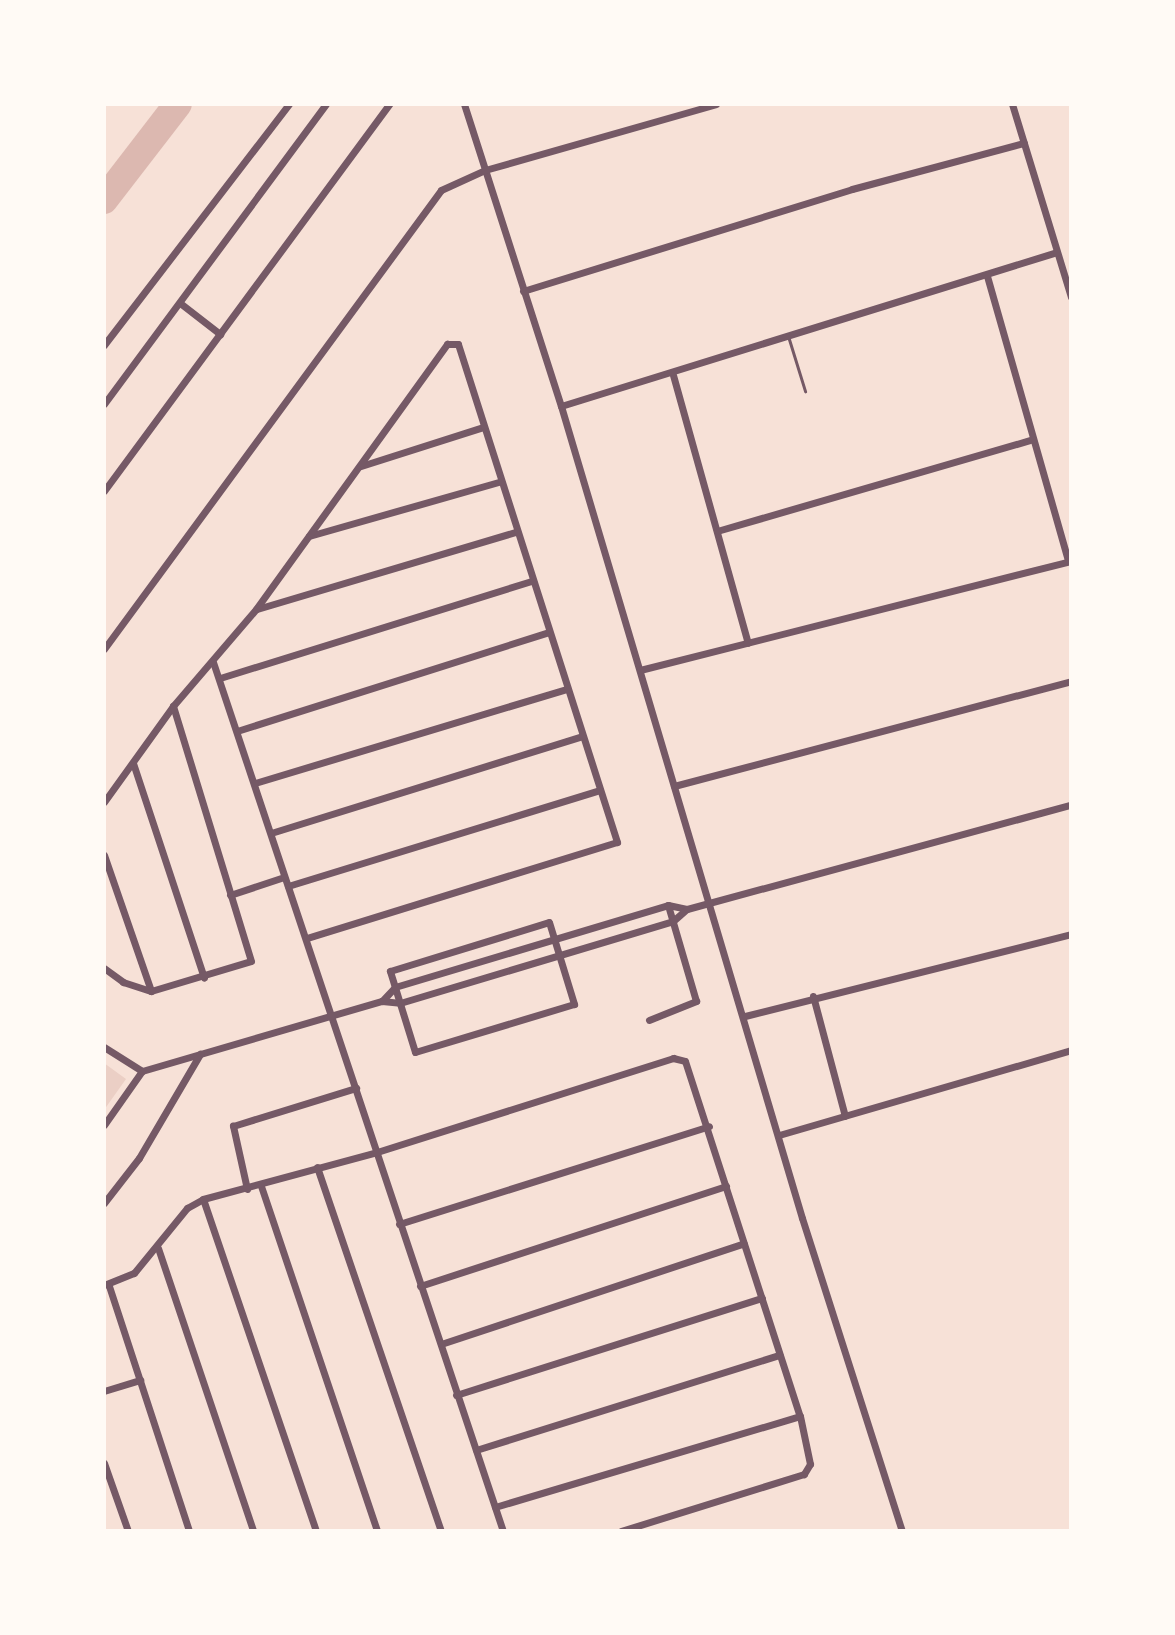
<!DOCTYPE html>
<style>
body{margin:0}
#map{position:relative;width:1175px;height:1635px;overflow:hidden;background:#f7e1d7;font-family:"Fira Sans Condensed",sans-serif}
div>[style]{position:absolute}
[style*='--x']{left:calc(var(--x)*1px);top:calc(var(--y)*1px);width:calc(var(--w)*1px);rotate:calc(var(--a)*1deg)}
.green>*{inset:0;background:#ebcfc5}
.river>*{height:28px;margin:-14px;padding:0 14px;transform-origin:14px;border-radius:14px;background:#dcb8b0}
.service>*{height:3px;margin:-1.5px;padding:0 1.5px;transform-origin:1.5px;border-radius:1.5px;background:#755966}
.minor>*{height:7px;margin:-3.5px;padding:0 3.5px;transform-origin:3.5px;border-radius:3.5px;background:#755966}
span{translate:-50% -50%;white-space:nowrap;text-align:center;line-height:1.15;-webkit-text-stroke:6px #fffaf5;paint-order:stroke}
.frame{position:absolute;inset:0;border:106px solid #fffaf5;pointer-events:none}
</style>
<div id="map">
<div class="green">
<div style="clip-path:polygon(104px 1063px,126px 1079px,104px 1110px)"></div>
</div>
<div class="river">
<div style="--x:104;--y:200;--w:121;--a:-52.4"></div>
</div>
<div class="service">
<div style="--x:788;--y:336;--w:58;--a:72.8"></div>
</div>
<div class="minor">
<div style="--x:464;--y:104;--w:317;--a:72.2"></div>
<div style="--x:561;--y:406;--w:847;--a:73.47"></div>
<div style="--x:802;--y:1218;--w:329;--a:72.3"></div>
<div style="--x:1012;--y:104;--w:202;--a:73"></div>
<div style="--x:987;--y:276;--w:296;--a:74.1"></div>
<div style="--x:523;--y:291;--w:344;--a:-17.2"></div>
<div style="--x:852;--y:189;--w:178;--a:-15"></div>
<div style="--x:180;--y:303;--w:51;--a:37.8"></div>
<div style="--x:104;--y:345;--w:304;--a:-52.5"></div>
<div style="--x:673;--y:375;--w:278;--a:74.4"></div>
<div style="--x:104;--y:404;--w:373;--a:-53.5"></div>
<div style="--x:561;--y:406;--w:519;--a:-17.25"></div>
<div style="--x:361;--y:466;--w:128;--a:-17.7"></div>
<div style="--x:104;--y:491;--w:481;--a:-53.6"></div>
<div style="--x:717;--y:531;--w:329;--a:-16.2"></div>
<div style="--x:309;--y:536;--w:198;--a:-15.9"></div>
<div style="--x:257;--y:609;--w:270;--a:-16.6"></div>
<div style="--x:104;--y:649;--w:569;--a:-53.71"></div>
<div style="--x:441;--y:190;--w:48;--a:-24.4"></div>
<div style="--x:485;--y:170;--w:240;--a:-15.9"></div>
<div style="--x:213;--y:662;--w:916;--a:71.55"></div>
<div style="--x:640;--y:670;--w:445;--a:-14.2"></div>
<div style="--x:220;--y:678;--w:327;--a:-17.3"></div>
<div style="--x:237;--y:731;--w:327;--a:-17.6"></div>
<div style="--x:133;--y:763;--w:226;--a:71.7"></div>
<div style="--x:255;--y:783;--w:326;--a:-16.8"></div>
<div style="--x:674;--y:786;--w:411;--a:-14.8"></div>
<div style="--x:104;--y:802;--w:118;--a:-54.3"></div>
<div style="--x:173;--y:706;--w:128;--a:-49.4"></div>
<div style="--x:256;--y:609;--w:327;--a:-54.2"></div>
<div style="--x:447;--y:344;--w:11;--a:0"></div>
<div style="--x:458;--y:344;--w:523;--a:72.29"></div>
<div style="--x:617;--y:842;--w:325;--a:162.8"></div>
<div style="--x:271;--y:833;--w:326;--a:-17.3"></div>
<div style="--x:104;--y:855;--w:144;--a:70.9"></div>
<div style="--x:288;--y:886;--w:326;--a:-17.1"></div>
<div style="--x:230;--y:895;--w:57;--a:-18.4"></div>
<div style="--x:549;--y:922;--w:86;--a:73"></div>
<div style="--x:574;--y:1004;--w:166;--a:163.2"></div>
<div style="--x:415;--y:1052;--w:85;--a:-107.2"></div>
<div style="--x:390;--y:971;--w:166;--a:-17.1"></div>
<div style="--x:104;--y:968;--w:24;--a:36"></div>
<div style="--x:123;--y:982;--w:29;--a:18"></div>
<div style="--x:151;--y:991;--w:104;--a:-16.7"></div>
<div style="--x:251;--y:961;--w:267;--a:-107"></div>
<div style="--x:813;--y:996;--w:124;--a:75.1"></div>
<div style="--x:382;--y:1001;--w:19;--a:-47"></div>
<div style="--x:395;--y:987;--w:285;--a:-16.7"></div>
<div style="--x:668;--y:905;--w:19;--a:12"></div>
<div style="--x:745;--y:1016;--w:336;--a:-14.1"></div>
<div style="--x:649;--y:1020;--w:51;--a:-22"></div>
<div style="--x:696;--y:1001;--w:100;--a:-106.3"></div>
<div style="--x:104;--y:1047;--w:45;--a:32.3"></div>
<div style="--x:104;--y:1125;--w:66;--a:-54.9"></div>
<div style="--x:142;--y:1071;--w:250;--a:-16.3"></div>
<div style="--x:382;--y:1001;--w:18;--a:6"></div>
<div style="--x:400;--y:1003;--w:285;--a:-16.7"></div>
<div style="--x:673;--y:921;--w:18;--a:-41"></div>
<div style="--x:687;--y:909;--w:398;--a:-15.2"></div>
<div style="--x:779;--y:1135;--w:304;--a:-16.2"></div>
<div style="--x:317;--y:1167;--w:385;--a:71.2"></div>
<div style="--x:261;--y:1186;--w:364;--a:71.4"></div>
<div style="--x:247;--y:1189;--w:65;--a:-102.5"></div>
<div style="--x:233;--y:1126;--w:129;--a:-17.2"></div>
<div style="--x:203;--y:1199;--w:351;--a:71.2"></div>
<div style="--x:104;--y:1203;--w:57;--a:-52.1"></div>
<div style="--x:139;--y:1158;--w:121;--a:-59.6"></div>
<div style="--x:399;--y:1224;--w:325;--a:-17.5"></div>
<div style="--x:158;--y:1248;--w:299;--a:71.4"></div>
<div style="--x:104;--y:1285;--w:32;--a:-22"></div>
<div style="--x:134;--y:1273;--w:84;--a:-50.8"></div>
<div style="--x:187;--y:1208;--w:18;--a:-29"></div>
<div style="--x:203;--y:1199;--w:180;--a:-15.1"></div>
<div style="--x:377;--y:1152;--w:311;--a:-17.6"></div>
<div style="--x:673;--y:1058;--w:12;--a:14"></div>
<div style="--x:685;--y:1061;--w:373;--a:72.1"></div>
<div style="--x:800;--y:1416;--w:49;--a:78.2"></div>
<div style="--x:810;--y:1464;--w:12;--a:121"></div>
<div style="--x:804;--y:1474;--w:192;--a:162.7"></div>
<div style="--x:109;--y:1286;--w:258;--a:71.9"></div>
<div style="--x:420;--y:1286;--w:322;--a:-18.1"></div>
<div style="--x:441;--y:1344;--w:319;--a:-18.4"></div>
<div style="--x:104;--y:1391;--w:38;--a:-17"></div>
<div style="--x:456;--y:1395;--w:321;--a:-17.6"></div>
<div style="--x:476;--y:1450;--w:318;--a:-17.4"></div>
<div style="--x:104;--y:1463;--w:72;--a:70.6"></div>
<div style="--x:495;--y:1507;--w:318;--a:-16.6"></div>
</div>
<div class="frame"></div>
</div>
